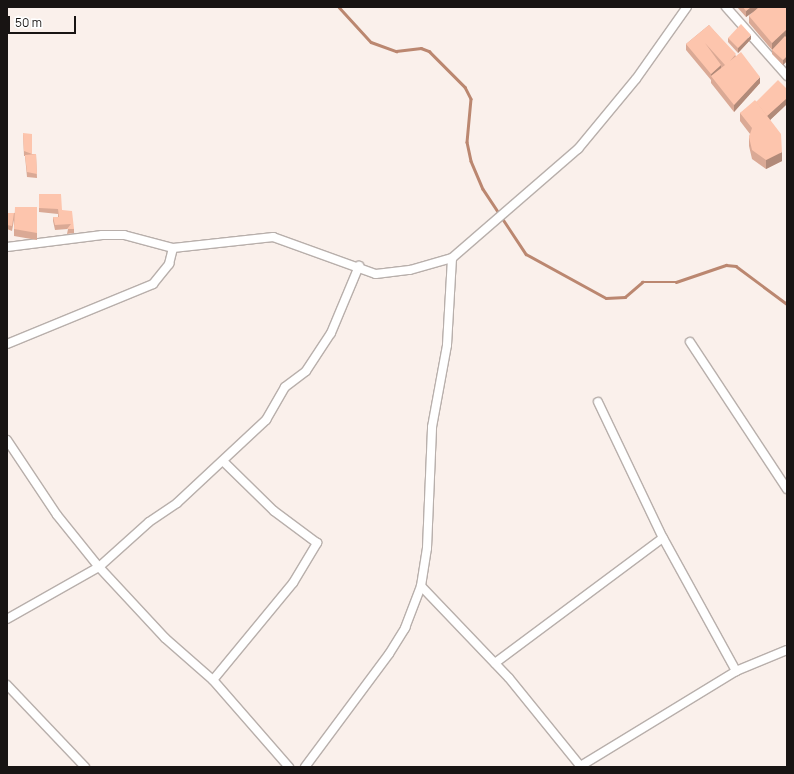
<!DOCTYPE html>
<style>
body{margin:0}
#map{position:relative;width:794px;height:774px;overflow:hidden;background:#faf0eb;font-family:Manrope,sans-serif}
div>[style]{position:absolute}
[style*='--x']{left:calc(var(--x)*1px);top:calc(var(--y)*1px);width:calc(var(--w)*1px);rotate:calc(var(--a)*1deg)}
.stream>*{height:2.5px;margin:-1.25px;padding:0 1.25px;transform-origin:1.25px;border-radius:1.25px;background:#bb8770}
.roads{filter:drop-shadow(1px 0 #b8afab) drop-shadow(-1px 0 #b8afab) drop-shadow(0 1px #b8afab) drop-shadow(0 -1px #b8afab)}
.minor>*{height:8px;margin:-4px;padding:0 4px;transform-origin:4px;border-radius:4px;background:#fff}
.wall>*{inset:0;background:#daa995}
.shaded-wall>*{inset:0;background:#b18a79}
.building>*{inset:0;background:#fdc5ad}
span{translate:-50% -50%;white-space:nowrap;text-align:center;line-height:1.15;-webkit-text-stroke:4px #fff;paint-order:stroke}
.frame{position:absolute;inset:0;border:8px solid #181413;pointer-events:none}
.scale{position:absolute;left:8px;top:16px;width:68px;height:18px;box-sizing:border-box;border:2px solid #181413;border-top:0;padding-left:5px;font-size:12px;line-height:14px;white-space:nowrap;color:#181413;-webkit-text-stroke:3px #fff;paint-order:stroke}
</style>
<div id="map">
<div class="stream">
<div style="--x:339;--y:7;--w:47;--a:47.6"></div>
<div style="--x:371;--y:42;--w:27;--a:20"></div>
<div style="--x:396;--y:51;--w:25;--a:-7"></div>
<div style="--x:421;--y:48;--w:9;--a:21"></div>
<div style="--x:429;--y:51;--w:51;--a:45"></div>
<div style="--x:465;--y:87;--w:13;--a:63"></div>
<div style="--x:471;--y:99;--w:43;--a:95.3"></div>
<div style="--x:467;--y:142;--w:19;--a:78"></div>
<div style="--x:471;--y:161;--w:30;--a:67"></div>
<div style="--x:483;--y:189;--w:78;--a:56.5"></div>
<div style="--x:526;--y:254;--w:91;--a:28.8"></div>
<div style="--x:606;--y:298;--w:19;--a:-3"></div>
<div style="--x:625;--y:297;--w:23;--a:-41"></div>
<div style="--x:642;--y:282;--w:34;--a:0"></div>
<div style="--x:676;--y:282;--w:53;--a:-18.8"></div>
<div style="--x:726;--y:265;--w:10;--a:6"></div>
<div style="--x:736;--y:266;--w:64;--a:36.7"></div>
</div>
<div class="roads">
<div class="minor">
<div style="--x:726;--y:7;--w:92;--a:48.5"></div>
<div style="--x:7;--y:247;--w:96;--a:-7.2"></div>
<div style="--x:102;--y:235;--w:22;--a:0"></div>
<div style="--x:124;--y:235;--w:51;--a:14.9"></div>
<div style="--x:173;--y:248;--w:101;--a:-6.3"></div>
<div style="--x:273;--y:237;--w:109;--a:19.8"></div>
<div style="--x:376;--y:274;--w:34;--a:-7"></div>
<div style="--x:410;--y:270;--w:44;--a:-15.9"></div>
<div style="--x:452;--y:258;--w:167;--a:-40.9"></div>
<div style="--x:578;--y:149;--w:91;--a:-50.4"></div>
<div style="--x:636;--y:79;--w:88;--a:-54.7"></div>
<div style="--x:690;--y:342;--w:176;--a:56.6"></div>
<div style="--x:7;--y:344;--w:158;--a:-22.3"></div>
<div style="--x:153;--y:284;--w:26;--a:-51"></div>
<div style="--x:169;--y:264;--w:16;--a:-76"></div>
<div style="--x:598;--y:402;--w:151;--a:64.5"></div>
<div style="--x:663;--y:538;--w:152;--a:61.2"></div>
<div style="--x:7;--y:440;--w:90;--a:56.3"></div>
<div style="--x:57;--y:515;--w:67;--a:51.1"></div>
<div style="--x:99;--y:567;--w:97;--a:47.1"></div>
<div style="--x:165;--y:638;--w:64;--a:41.2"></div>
<div style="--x:213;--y:680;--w:116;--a:48.9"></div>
<div style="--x:421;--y:586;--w:127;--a:46.3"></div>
<div style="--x:509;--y:678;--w:114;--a:51"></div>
<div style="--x:7;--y:619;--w:106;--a:-29.5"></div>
<div style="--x:99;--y:567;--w:67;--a:-42"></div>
<div style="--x:149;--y:522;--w:34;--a:-34"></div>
<div style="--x:177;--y:503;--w:122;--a:-43"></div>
<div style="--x:266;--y:420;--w:38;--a:-60"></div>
<div style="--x:285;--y:387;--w:26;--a:-37"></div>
<div style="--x:306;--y:371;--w:45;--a:-56.7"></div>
<div style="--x:331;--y:333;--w:73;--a:-67.3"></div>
<div style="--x:495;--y:663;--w:209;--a:-36.7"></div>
<div style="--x:213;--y:680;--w:126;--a:-50.5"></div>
<div style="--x:293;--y:583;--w:47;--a:-59"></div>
<div style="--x:317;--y:543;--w:54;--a:-143.3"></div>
<div style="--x:274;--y:511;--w:71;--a:-135.6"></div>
<div style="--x:7;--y:685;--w:113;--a:46.4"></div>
<div style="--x:305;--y:767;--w:141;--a:-53.4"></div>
<div style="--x:389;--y:654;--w:31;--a:-58"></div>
<div style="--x:405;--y:628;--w:45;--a:-69.1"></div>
<div style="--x:421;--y:586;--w:38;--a:-81"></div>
<div style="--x:427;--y:548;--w:121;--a:-87.6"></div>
<div style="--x:432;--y:427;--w:83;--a:-79.6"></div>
<div style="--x:447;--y:345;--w:87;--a:-86.7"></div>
<div style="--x:579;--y:767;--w:184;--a:-31.4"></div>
<div style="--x:736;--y:671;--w:55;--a:-22.4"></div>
</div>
</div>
<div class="wall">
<div style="clip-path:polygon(737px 7px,787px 7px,786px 37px,787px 38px,787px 61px,783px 65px,772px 54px,772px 50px,749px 23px,749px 16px,753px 12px,746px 17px)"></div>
<div style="clip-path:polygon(709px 25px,736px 56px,760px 83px,734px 112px,711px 83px,711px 80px,686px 50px,686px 44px)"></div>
<div style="clip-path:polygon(728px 38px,751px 39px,738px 53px,728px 42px)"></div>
<div style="clip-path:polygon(787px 89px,787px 104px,770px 120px,782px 161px,766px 169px,752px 159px,749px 146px,749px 137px,750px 134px,740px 121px,740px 113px,756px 102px)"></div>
<div style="clip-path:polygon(23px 133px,32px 154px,36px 154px,37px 178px,27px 177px,25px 156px,24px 156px)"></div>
<div style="clip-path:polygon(39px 194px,62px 210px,74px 229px,74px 233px,67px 234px,68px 229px,55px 230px,53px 221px,53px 217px,58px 217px,58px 214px,39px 212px)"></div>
<div style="clip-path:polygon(37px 207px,37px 240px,14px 236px,14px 220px,12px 231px,7px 229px,7px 213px,14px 213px)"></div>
</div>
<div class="shaded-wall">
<div style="clip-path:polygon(751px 7px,760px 7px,746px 17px,746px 11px)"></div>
<div style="clip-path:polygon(787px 29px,787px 36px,772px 50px,772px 43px)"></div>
<div style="clip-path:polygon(751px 35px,751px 39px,738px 53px,738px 48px)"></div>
<div style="clip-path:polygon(787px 56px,787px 61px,783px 65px,783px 60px)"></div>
<div style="clip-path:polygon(721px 65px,721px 72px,711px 76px,711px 81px,711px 74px)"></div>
<div style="clip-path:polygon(760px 77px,760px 83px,734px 112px,734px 105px)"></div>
<div style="clip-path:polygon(787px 98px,787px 104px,767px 123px,767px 116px)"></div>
<div style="clip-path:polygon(782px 152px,782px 161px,766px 169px,766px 160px)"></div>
</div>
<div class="building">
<div style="clip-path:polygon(743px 7px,751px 7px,746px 11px)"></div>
<div style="clip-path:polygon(759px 7px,787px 7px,787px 29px,772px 43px,749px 16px)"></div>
<div style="clip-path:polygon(741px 24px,751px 35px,738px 48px,728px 38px)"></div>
<div style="clip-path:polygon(709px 25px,736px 54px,730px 61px,741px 52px,760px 77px,734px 105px,711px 76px,725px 65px,705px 43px,721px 65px,711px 74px,686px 44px)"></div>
<div style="clip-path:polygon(785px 36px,787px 38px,787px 56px,783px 60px,772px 50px)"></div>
<div style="clip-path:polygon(778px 80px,787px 89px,787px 98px,767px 116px,756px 102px)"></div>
<div style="clip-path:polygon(755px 100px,781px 134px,782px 152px,766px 160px,752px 150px,749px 137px,752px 128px,740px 113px)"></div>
<div style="clip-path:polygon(23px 133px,32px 134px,32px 154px,24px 151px)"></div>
<div style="clip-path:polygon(36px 154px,37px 174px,27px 172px,25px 155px)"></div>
<div style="clip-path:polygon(39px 194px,61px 194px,62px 210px,72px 211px,74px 229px,67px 229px,71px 224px,55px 225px,53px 217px,59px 217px,58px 209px,39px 208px)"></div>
<div style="clip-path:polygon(15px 207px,37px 207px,37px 233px,14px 229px)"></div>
<div style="clip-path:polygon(7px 213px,14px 213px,12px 226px,7px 225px)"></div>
</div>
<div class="frame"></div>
<div class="scale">50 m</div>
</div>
